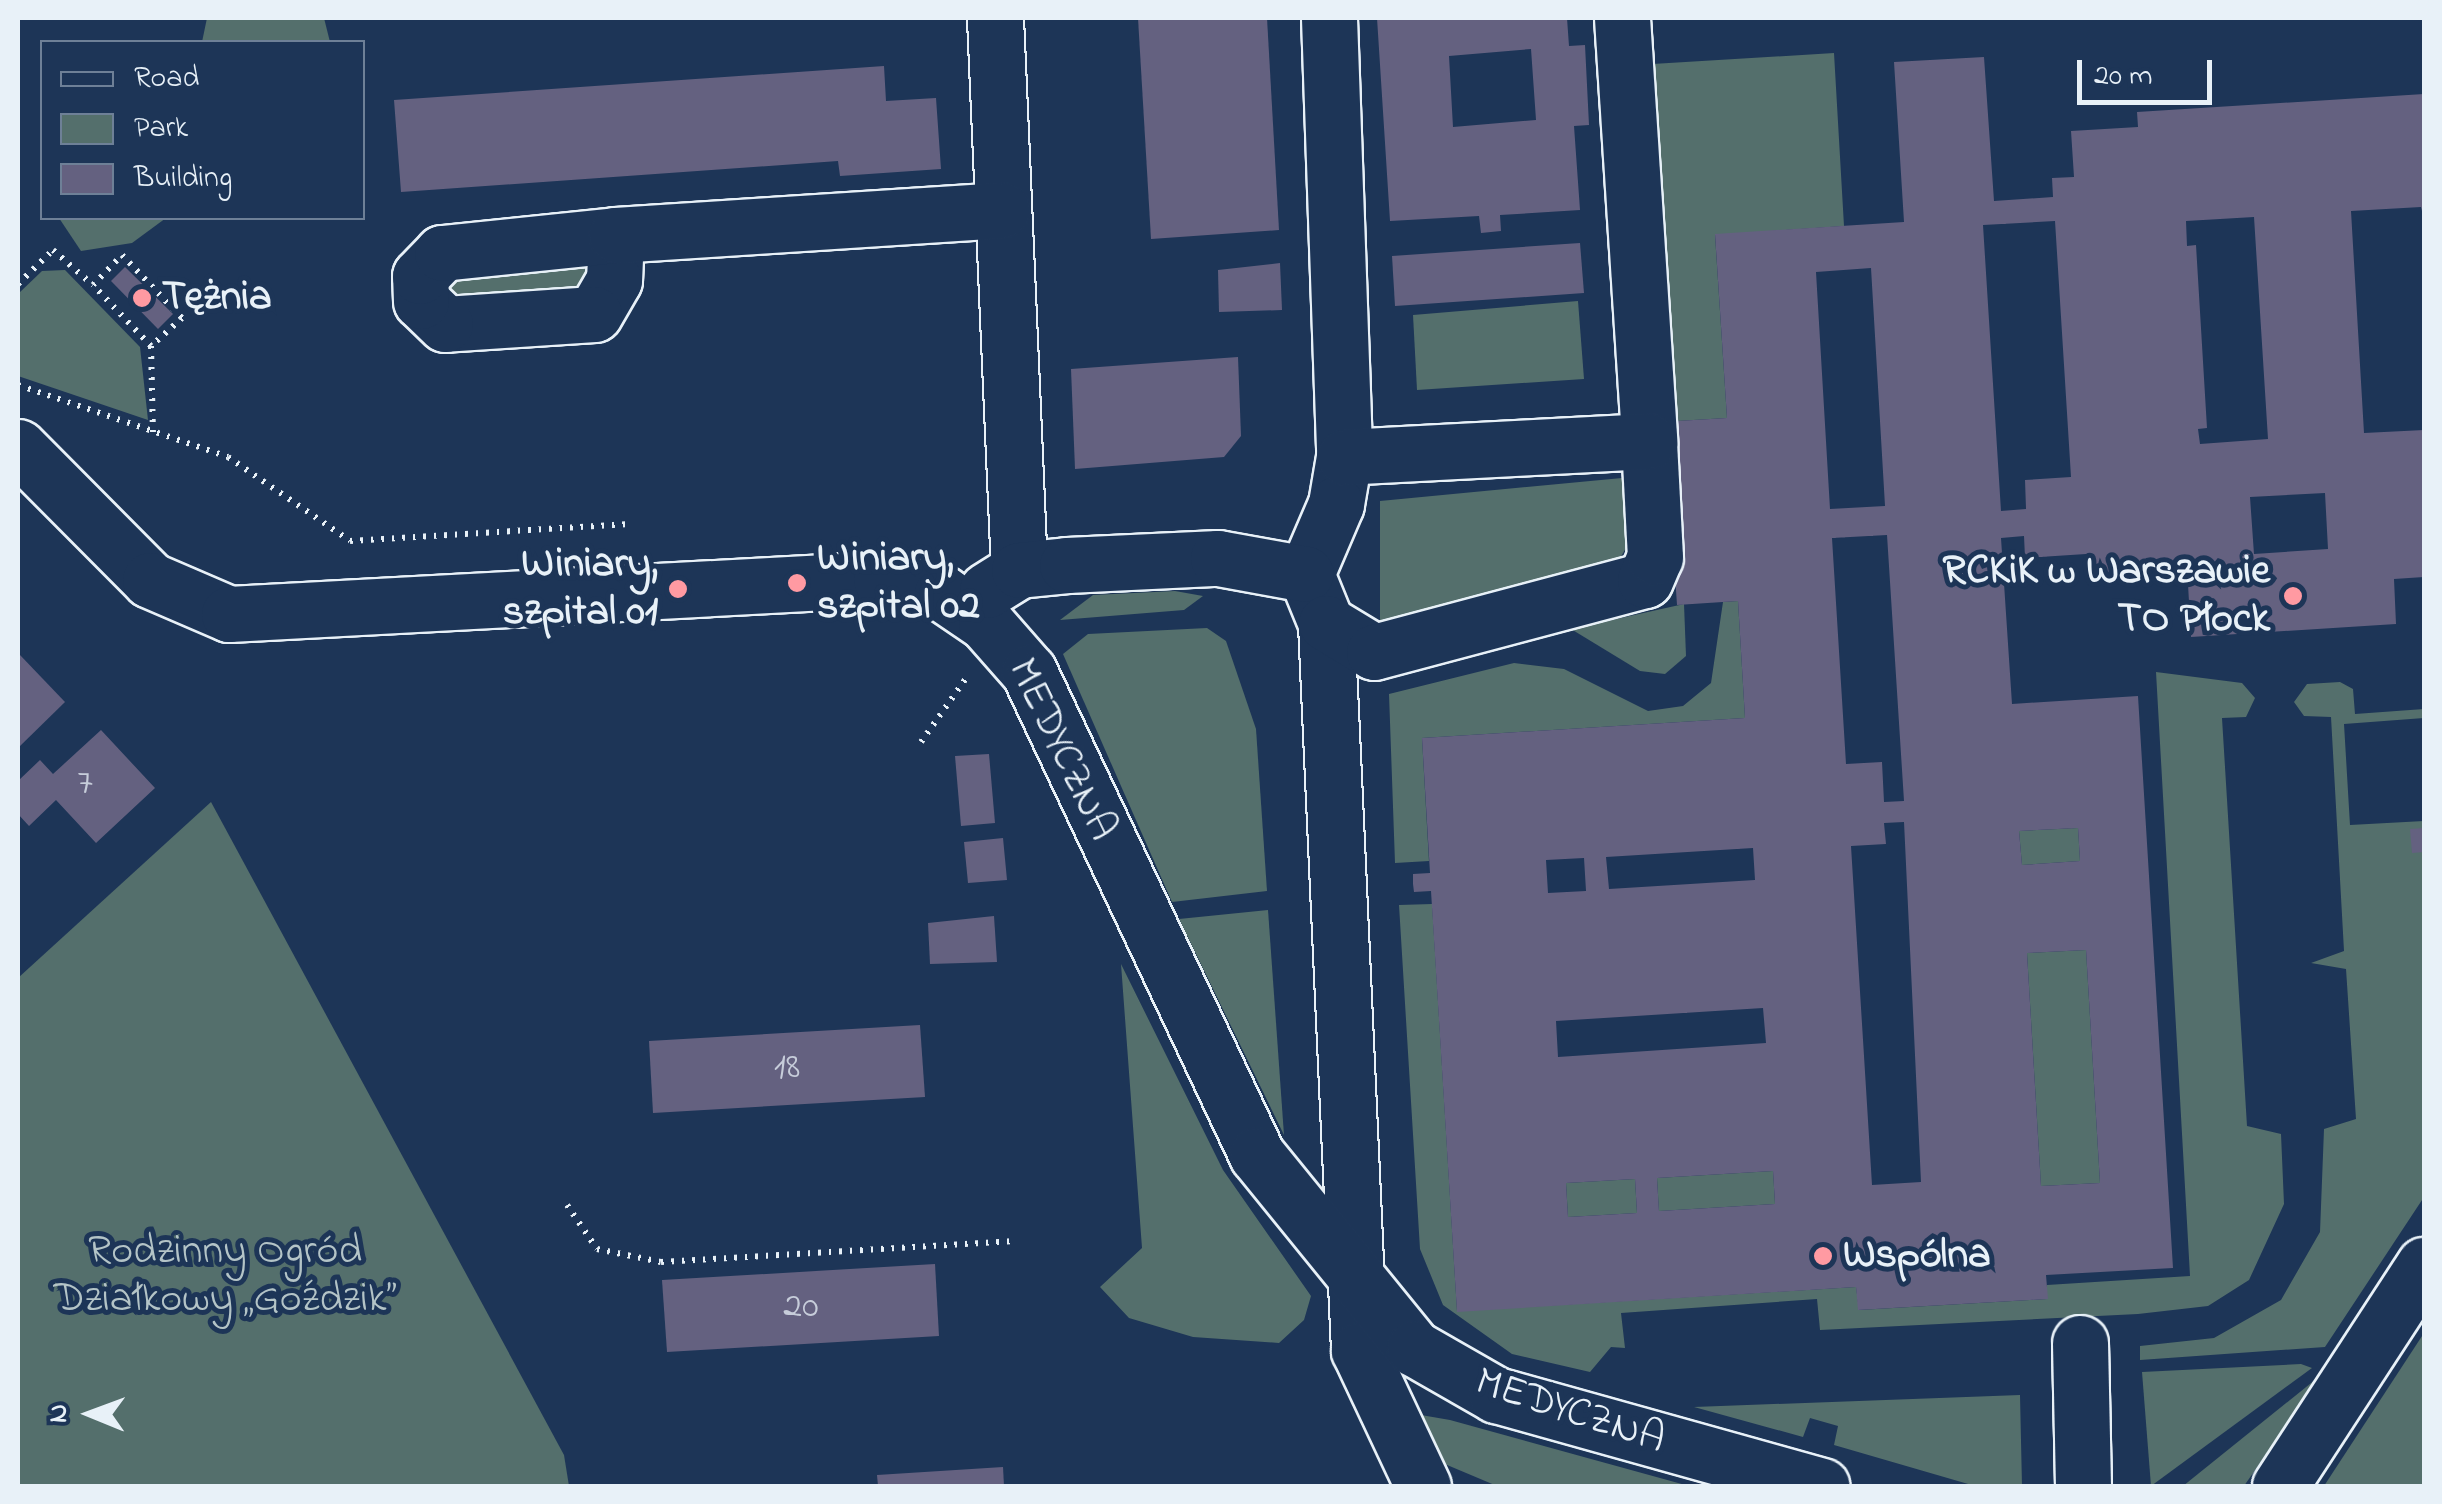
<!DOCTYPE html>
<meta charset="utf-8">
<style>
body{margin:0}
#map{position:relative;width:2442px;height:1504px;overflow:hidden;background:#1d3557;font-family:"Indie Flower",sans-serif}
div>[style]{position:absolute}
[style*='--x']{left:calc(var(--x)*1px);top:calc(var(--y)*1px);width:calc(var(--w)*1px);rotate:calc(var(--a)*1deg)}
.green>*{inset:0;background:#546f6c}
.building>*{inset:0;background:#646180}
.path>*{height:6px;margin-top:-3px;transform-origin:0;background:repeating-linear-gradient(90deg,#e8f1f8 0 2.5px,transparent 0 10.5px)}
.roads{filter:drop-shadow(2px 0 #e8f1f8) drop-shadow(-2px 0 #e8f1f8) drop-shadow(0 2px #e8f1f8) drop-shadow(0 -2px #e8f1f8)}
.minor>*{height:55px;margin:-27.5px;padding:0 27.5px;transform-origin:27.5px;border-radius:27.5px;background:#1d3557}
.dots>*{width:28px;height:28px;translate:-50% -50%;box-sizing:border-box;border:5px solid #1d3557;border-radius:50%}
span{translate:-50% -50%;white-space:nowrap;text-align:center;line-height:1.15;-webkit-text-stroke:10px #1d3557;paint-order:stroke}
.number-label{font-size:38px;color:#c7cdda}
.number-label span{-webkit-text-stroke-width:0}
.poi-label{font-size:42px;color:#e8f1f8;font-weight:700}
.left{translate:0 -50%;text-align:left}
.right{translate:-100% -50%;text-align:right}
.street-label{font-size:42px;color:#e8f1f8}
.park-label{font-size:42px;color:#b4c4c7}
.frame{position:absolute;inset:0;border:20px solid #e8f1f8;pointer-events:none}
.legend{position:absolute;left:40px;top:40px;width:325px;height:180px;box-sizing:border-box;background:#1d3557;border:2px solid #6e8097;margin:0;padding:12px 18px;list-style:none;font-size:30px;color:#e8f1f8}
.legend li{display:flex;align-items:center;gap:20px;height:50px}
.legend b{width:50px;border:2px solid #6e8097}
.north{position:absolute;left:40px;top:1364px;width:100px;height:100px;-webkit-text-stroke:8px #1d3557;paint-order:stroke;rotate:271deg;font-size:28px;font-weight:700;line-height:40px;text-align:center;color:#e8f1f8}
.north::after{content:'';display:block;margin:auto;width:35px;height:45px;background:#e8f1f8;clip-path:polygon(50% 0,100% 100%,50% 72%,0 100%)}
.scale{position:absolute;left:2077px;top:60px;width:135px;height:45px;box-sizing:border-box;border:5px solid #e8f1f8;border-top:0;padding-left:12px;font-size:30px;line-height:35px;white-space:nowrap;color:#e8f1f8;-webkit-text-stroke:8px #1d3557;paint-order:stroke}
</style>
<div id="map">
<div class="green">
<div style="clip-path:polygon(207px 18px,324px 18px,330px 42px,202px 42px)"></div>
<div style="clip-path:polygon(1834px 53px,1844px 226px,1715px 235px,1727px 418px,1677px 421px,1636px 65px)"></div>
<div style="clip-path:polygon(59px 218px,166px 218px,132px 243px,81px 251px)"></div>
<div style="clip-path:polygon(591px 260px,594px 291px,458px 310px,437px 284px,442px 275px)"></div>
<div style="clip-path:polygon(65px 270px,140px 347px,148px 420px,18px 376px,18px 294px,42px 271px)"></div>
<div style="clip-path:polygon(1578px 301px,1584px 379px,1417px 390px,1413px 315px)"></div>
<div style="clip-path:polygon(1622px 478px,1628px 545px,1610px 574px,1390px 628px,1380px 620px,1380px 501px)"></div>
<div style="clip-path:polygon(1175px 591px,1203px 596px,1184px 610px,1060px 620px,1093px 595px)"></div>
<div style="clip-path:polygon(1738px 601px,1745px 718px,1422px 738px,1429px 861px,1395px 863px,1389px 694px,1514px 663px,1564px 669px,1648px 711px,1683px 706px,1711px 683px,1723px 602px)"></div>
<div style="clip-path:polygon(1684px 604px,1686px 656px,1665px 674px,1640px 671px,1571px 629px)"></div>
<div style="clip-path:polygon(1207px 628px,1226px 641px,1256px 729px,1267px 891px,1172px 902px,1063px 654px,1088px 634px)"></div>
<div style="clip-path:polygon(2156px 672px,2242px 683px,2255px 698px,2246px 717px,2222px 718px,2247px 1126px,2281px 1134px,2284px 1204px,2249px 1280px,2208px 1306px,2138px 1314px,1820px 1330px,1817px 1299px,1621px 1313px,1625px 1348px,1611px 1347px,1590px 1372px,1512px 1354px,1443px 1305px,1420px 1249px,1399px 905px,1432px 904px,1457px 1311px,1856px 1287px,1859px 1310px,2047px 1299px,2047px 1285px,2190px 1276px)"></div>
<div style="clip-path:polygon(2340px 682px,2353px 689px,2355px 714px,2424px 709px,2424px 718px,2344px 724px,2350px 825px,2424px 821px,2424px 1197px,2325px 1347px,2140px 1360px,2140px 1346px,2214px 1338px,2281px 1300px,2320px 1232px,2324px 1129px,2356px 1119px,2346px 969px,2311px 963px,2344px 951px,2331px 717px,2304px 716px,2294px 702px,2307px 684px)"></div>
<div style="clip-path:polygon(211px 802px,564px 1455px,569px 1486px,18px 1486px,18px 978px)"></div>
<div style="clip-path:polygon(2078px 828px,2080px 861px,2022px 865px,2019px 831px)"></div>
<div style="clip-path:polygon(1268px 910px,1284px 1135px,1179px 919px)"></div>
<div style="clip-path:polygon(2086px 950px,2100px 1183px,2041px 1186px,2027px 953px)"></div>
<div style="clip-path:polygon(1121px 964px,1223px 1170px,1311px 1296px,1304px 1320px,1279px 1343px,1193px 1337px,1129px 1318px,1100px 1287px,1142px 1248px)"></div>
<div style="clip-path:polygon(1773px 1171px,1775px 1204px,1659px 1211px,1657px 1178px)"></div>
<div style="clip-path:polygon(1635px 1179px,1637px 1213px,1568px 1217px,1566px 1183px)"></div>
<div style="clip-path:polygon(2424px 1333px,2424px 1486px,2324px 1486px)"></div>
<div style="clip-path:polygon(2301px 1364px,2312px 1368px,2151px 1486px,2142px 1372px)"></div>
<div style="clip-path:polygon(2321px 1375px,2244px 1486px,2183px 1486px)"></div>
<div style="clip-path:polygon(2020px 1395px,2022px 1486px,1975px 1486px,1834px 1445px,1838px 1426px,1810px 1418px,1803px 1437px,1694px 1407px)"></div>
<div style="clip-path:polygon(1421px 1415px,1450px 1420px,1689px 1486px,1497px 1486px,1440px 1462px,1413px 1424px)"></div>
</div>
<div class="building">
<div style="clip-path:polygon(1138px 18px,1267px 18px,1279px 230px,1151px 239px)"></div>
<div style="clip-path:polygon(evenodd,1377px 18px,1567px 18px,1569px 46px,1585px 45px,1589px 125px,1574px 126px,1580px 210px,1500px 215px,1501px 231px,1481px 233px,1479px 216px,1390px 221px,1377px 18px,1531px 49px,1536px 120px,1453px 127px,1449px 56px,1531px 49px)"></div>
<div style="clip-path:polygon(evenodd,1984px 57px,1994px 201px,2053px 197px,2052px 178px,2074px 177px,2071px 131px,2138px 127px,2137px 112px,2424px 94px,2424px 219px,2421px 207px,2351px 211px,2364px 433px,2424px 430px,2424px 577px,2394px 579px,2396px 624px,2191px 637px,2187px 567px,2087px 574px,2086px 554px,2025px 558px,2024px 536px,2001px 538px,2012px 704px,2138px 696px,2173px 1268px,2046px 1275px,2048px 1299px,1858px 1310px,1856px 1287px,1457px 1312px,1431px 891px,1414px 892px,1413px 884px,1413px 874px,1430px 873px,1422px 738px,1745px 718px,1738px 601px,1677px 605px,1672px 531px,1683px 531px,1677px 421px,1727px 418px,1715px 234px,1904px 222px,1894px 62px,1984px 57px,2254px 217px,2268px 439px,2200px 444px,2198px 429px,2207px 428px,2196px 245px,2187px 246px,2186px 221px,2254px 217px,1984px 57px,2055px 221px,2071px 477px,2025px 480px,2026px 509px,2001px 511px,1983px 225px,2055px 221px,1984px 57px,1871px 268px,1885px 506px,1830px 509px,1816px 272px,1871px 268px,1984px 57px,2325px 493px,2328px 549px,2254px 554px,2250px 497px,2325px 493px,1984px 57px,1887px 535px,1904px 801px,1884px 802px,1882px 762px,1846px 764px,1832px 538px,1887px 535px,1984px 57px,1904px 822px,1921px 1182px,1872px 1185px,1851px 846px,1886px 844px,1884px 823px,1904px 822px,1984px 57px,2078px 828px,2080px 861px,2022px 865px,2019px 831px,2078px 828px,1984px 57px,1753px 848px,1755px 880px,1609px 889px,1606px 857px,1753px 848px,1984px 57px,1584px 858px,1586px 891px,1548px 893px,1546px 860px,1584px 858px,1984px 57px,2086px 950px,2100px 1183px,2041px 1186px,2027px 953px,2086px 950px,1984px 57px,1763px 1008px,1766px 1043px,1558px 1057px,1556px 1021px,1763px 1008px,1984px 57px,1773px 1171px,1775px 1204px,1659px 1211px,1657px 1178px,1773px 1171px,1984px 57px,1635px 1179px,1637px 1213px,1568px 1217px,1566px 1183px,1635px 1179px)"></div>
<div style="clip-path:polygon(884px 66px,886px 101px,936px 98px,941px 169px,840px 176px,838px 161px,401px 192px,394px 100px)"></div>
<div style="clip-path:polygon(1580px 243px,1584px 293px,1395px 306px,1392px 256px)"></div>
<div style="clip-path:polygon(1280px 263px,1282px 310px,1219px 312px,1218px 270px)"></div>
<div style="clip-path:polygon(125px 267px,173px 314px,158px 329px,111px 281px)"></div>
<div style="clip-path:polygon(1238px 357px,1241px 436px,1224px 457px,1075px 469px,1071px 369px)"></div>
<div style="clip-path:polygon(20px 655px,65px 702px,18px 748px,18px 657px)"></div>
<div style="clip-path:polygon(101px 730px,155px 788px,96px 843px,56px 800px,29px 826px,18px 814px,18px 781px,40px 760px,53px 774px)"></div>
<div style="clip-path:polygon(989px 754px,995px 823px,961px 826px,955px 756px)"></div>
<div style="clip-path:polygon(2424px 828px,2424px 852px,2412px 853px,2410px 829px)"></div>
<div style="clip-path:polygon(1003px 838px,1007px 880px,968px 883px,964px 842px)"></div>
<div style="clip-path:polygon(994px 916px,997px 962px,930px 964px,928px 923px)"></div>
<div style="clip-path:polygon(920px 1025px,925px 1097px,653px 1113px,649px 1041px)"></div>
<div style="clip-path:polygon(935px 1264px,939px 1336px,667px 1352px,662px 1280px)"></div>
<div style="clip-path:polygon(1003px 1467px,1004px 1486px,878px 1486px,877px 1475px)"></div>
</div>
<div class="path">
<div style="--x:18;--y:284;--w:49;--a:-44.2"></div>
<div style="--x:53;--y:250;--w:53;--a:41.2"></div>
<div style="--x:151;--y:346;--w:84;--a:-133.6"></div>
<div style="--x:93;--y:285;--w:42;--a:-46"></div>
<div style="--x:122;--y:255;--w:87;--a:46.4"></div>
<div style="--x:182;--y:318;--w:42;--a:137.9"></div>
<div style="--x:151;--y:346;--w:86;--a:88.7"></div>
<div style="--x:18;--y:385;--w:222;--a:18.9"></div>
<div style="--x:228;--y:457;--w:148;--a:34.5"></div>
<div style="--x:350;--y:541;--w:276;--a:-3.5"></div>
<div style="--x:921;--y:742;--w:83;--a:-54.8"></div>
<div style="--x:567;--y:1205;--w:53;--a:55.7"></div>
<div style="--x:597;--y:1249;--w:65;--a:11.5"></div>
<div style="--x:661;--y:1262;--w:355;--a:-3.4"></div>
</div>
<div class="roads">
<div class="minor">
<div style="--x:995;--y:18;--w:553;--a:87.51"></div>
<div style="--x:1329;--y:18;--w:439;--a:88"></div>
<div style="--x:1344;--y:457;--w:48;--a:99.7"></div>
<div style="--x:1336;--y:504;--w:76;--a:113.2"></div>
<div style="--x:1306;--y:574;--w:53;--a:67.8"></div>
<div style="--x:1326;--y:623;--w:728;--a:87.4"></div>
<div style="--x:1359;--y:1350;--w:150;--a:64.8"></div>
<div style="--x:1622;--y:18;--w:424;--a:86.3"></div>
<div style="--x:616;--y:235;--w:45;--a:92.5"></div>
<div style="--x:614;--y:280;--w:39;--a:120"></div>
<div style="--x:594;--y:314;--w:149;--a:176.2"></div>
<div style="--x:445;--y:324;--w:33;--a:-136"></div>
<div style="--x:421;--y:301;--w:25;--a:-92"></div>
<div style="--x:420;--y:276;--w:32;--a:-46"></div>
<div style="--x:442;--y:253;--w:175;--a:-5.9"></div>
<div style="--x:616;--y:235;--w:387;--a:-3.7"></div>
<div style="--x:18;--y:447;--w:187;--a:45.2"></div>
<div style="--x:150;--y:580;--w:86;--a:23.3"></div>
<div style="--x:229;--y:614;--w:653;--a:-3.07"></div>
<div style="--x:881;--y:579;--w:63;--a:12.9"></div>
<div style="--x:942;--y:593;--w:53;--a:34.3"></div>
<div style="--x:986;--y:623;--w:65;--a:48.7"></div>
<div style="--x:1029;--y:672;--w:534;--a:64.73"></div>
<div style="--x:1257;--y:1155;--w:249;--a:50.9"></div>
<div style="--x:1414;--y:1348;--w:95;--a:29.8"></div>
<div style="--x:1496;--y:1395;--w:338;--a:15.6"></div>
<div style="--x:987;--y:590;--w:38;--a:-32"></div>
<div style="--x:1019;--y:570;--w:48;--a:-5.9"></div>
<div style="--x:1067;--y:565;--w:151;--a:-2.7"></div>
<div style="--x:1218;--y:558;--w:89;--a:10.3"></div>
<div style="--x:1326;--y:623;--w:56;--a:31.1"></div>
<div style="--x:1374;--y:652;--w:280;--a:-14.9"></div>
<div style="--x:1645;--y:580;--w:25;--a:-67"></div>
<div style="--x:1655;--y:557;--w:116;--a:-93"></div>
<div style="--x:1649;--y:441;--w:305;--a:177"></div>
<div style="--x:2080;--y:1343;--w:143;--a:88.8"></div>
<div style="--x:2280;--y:1486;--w:264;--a:-56.9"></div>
</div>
</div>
<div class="dots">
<div style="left:142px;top:298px;background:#ff9aa2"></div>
<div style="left:797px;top:583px;background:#ff9aa2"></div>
<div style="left:678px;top:589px;background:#ff9aa2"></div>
<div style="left:2293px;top:596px;background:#ff9aa2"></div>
<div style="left:1823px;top:1256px;background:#ff9aa2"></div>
</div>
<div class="number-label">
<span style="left:85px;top:785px">7</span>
<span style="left:787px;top:1069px">18</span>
<span style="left:801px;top:1308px">20</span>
</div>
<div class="poi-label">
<span class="left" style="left:162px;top:298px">Tężnia</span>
<span class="left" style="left:817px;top:583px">Winiary,<br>szpital 02</span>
<span class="right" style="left:658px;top:589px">Winiary,<br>szpital 01</span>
<span class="right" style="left:2270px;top:596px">RCKiK w Warszawie<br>TO Płock</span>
<span class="left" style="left:1843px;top:1256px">Wspólna</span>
</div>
<div class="street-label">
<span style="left:1061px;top:750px;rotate:64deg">MEDYCZNA</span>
<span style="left:1570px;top:1412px;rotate:18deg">MEDYCZNA</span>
</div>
<div class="park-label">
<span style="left:225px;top:1276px">Rodzinny Ogród<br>Działkowy „Goździk”</span>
</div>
<div class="frame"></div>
<ul class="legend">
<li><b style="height:12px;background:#1d3557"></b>Road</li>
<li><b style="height:28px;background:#546f6c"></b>Park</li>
<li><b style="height:28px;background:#646180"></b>Building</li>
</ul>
<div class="north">N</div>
<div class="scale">20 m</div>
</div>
